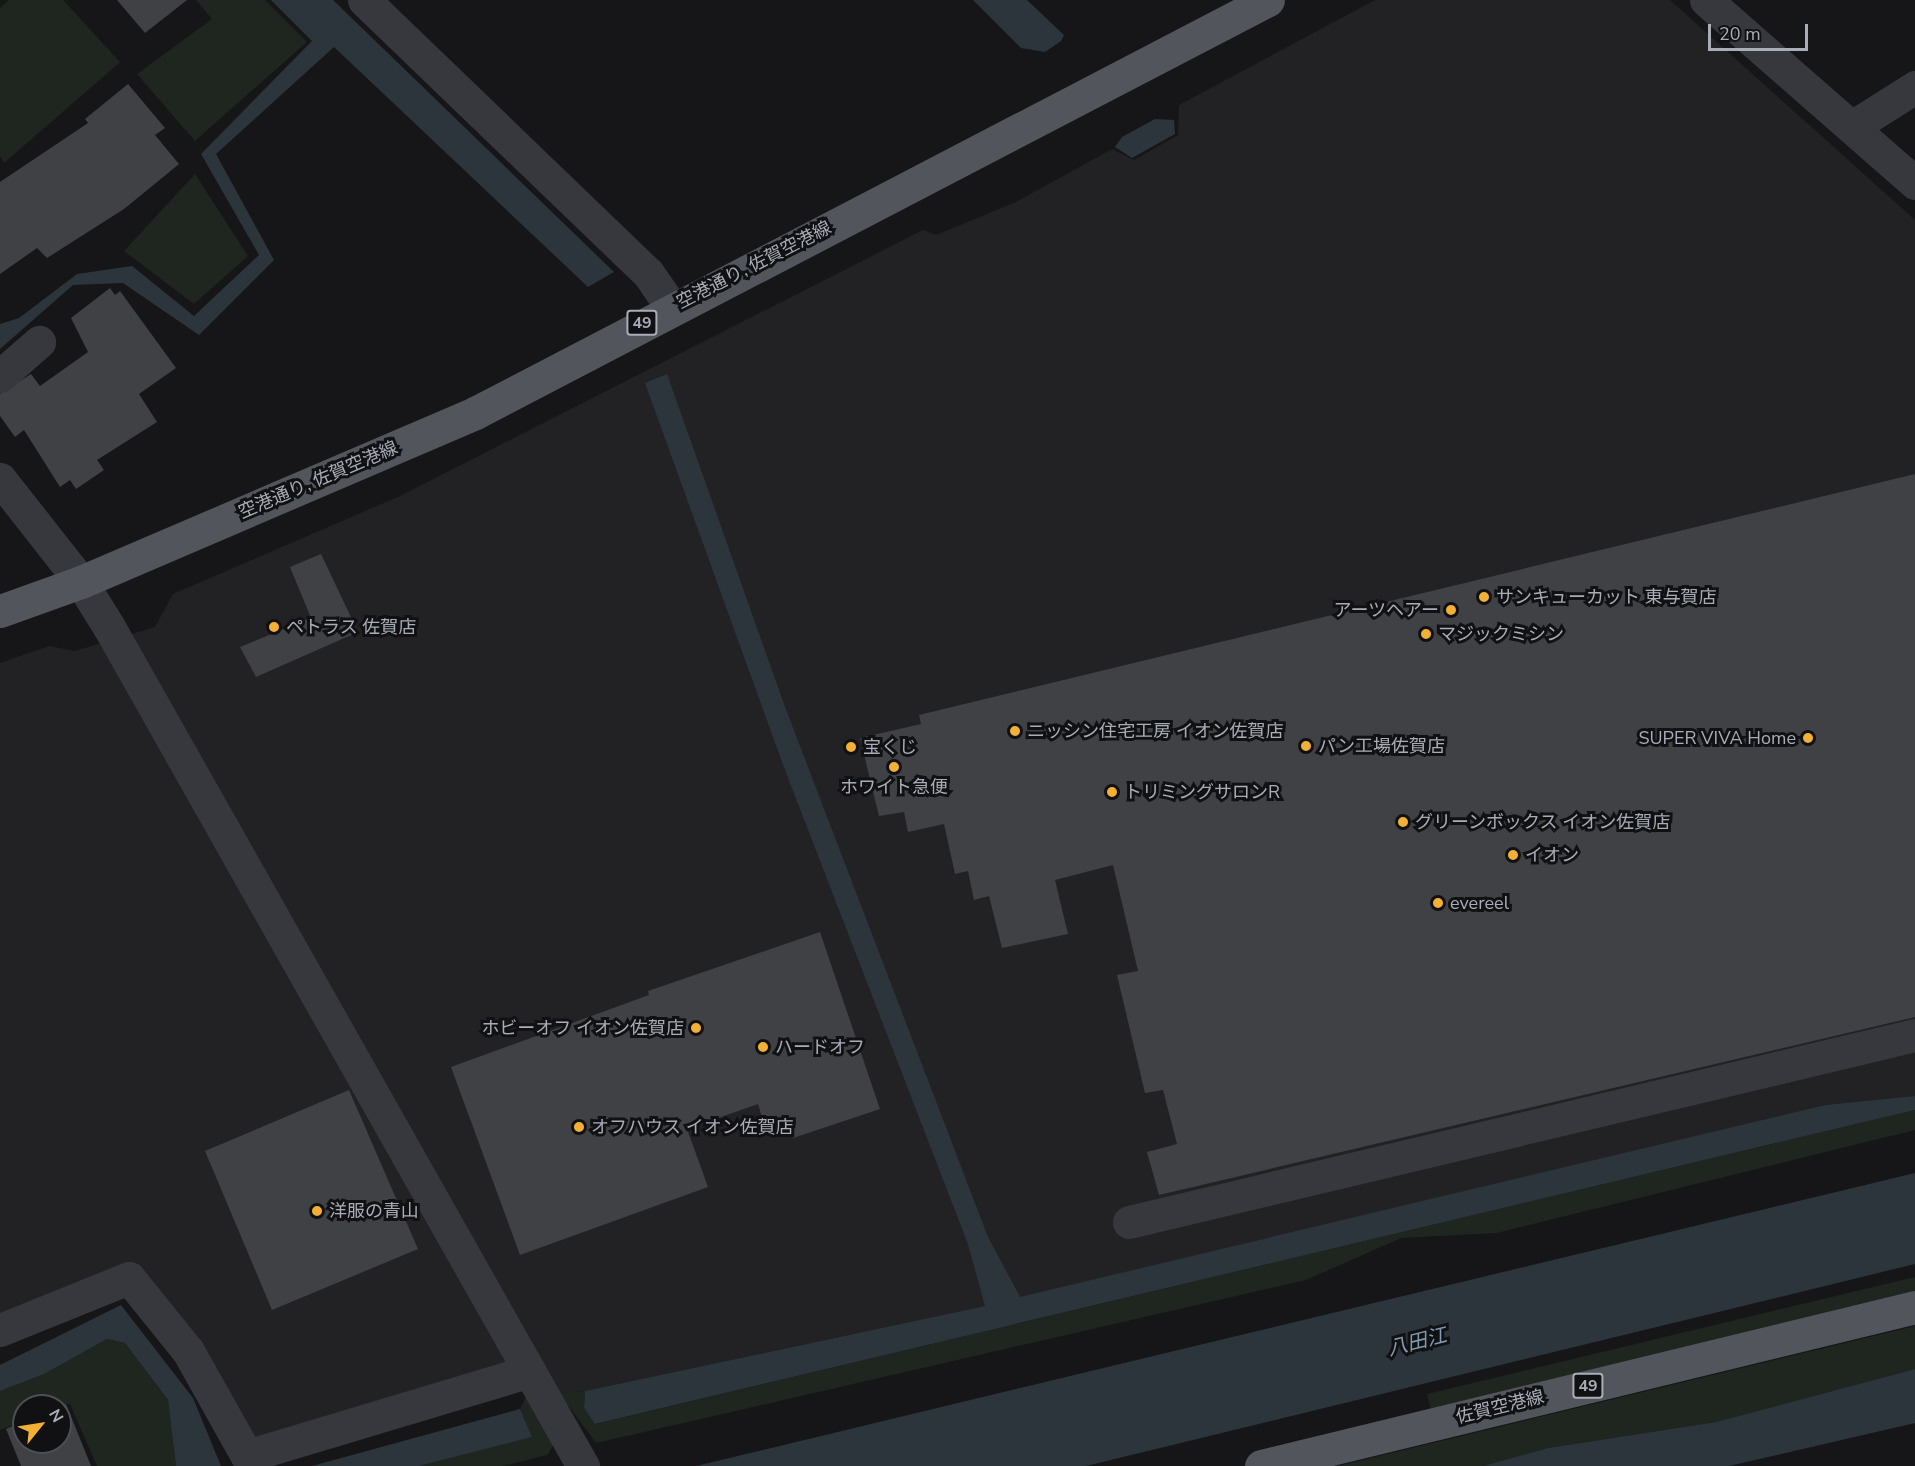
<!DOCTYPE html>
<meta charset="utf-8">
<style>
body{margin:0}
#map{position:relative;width:1915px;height:1466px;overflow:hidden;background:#161618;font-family:"Nunito Sans","Noto Sans JP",sans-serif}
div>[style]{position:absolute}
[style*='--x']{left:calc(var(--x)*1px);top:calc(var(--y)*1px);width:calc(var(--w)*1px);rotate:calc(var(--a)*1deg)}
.built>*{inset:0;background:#222225}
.green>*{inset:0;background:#1e261f}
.water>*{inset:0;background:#2c353c}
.building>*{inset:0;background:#404145}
.minor>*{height:33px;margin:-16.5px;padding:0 16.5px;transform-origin:16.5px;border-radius:16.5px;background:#37383d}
.major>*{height:33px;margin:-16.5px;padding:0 16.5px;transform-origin:16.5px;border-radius:16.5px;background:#53555c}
.dots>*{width:16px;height:16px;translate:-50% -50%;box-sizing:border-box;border:3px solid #111113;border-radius:50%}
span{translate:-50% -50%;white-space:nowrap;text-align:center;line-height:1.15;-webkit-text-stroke:6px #111113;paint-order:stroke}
.shield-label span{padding:2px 4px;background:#111113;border:2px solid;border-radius:4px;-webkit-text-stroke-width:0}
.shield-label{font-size:16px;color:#a8adb8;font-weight:700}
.street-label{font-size:18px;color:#a8adb8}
.poi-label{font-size:18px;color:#a8adb8}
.left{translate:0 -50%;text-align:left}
.right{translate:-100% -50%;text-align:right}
.water-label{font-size:20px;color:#7f9bb3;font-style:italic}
.north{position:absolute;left:12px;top:1394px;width:60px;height:60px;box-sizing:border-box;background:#111113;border:2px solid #4d4f55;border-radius:50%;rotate:60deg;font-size:16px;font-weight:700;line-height:24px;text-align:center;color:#a8adb8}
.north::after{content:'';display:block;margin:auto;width:21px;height:27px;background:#f2b134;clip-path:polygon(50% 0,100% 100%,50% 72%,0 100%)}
.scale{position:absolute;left:1708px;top:24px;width:100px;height:27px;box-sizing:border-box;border:3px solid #a8adb8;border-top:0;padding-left:8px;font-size:18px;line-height:21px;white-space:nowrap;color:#a8adb8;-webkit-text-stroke:4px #111113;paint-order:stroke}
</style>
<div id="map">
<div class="built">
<div style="clip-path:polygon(1375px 0,1670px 0,1915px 220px,1915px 1096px,1825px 1105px,985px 1306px,585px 1391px,559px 1393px,538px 1360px,253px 1440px,207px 1357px,137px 1264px,0 1318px,0 663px,49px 646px,75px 651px,155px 627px,173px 594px,400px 496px,923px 230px,936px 235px,1016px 202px,1112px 149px,1134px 160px,1178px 135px,1179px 105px)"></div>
</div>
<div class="green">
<div style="clip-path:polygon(9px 0,63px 0,120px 62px,4px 163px,0 156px,0 8px)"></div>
<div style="clip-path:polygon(196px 0,265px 0,307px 42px,195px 141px,137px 74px,212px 19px)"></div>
<div style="clip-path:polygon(195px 174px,248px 256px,194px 304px,124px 251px)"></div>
<div style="clip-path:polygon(1915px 1110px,1915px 1130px,1497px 1233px,1401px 1238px,1306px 1280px,596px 1443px,559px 1393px,585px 1391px,584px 1408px,596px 1424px)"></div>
<div style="clip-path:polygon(1915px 1277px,1915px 1295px,1431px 1410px,1427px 1394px)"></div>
<div style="clip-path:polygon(1915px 1326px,1915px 1369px,1716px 1422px,1548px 1448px,1483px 1466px,1338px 1466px)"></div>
<div style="clip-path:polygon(107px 1339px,125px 1343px,168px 1400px,176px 1466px,97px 1466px,70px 1404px,24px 1406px,24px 1421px,0 1430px,0 1391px,44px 1374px)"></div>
<div style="clip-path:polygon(527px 1395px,555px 1443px,547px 1455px,503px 1466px,419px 1466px,532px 1437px,520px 1409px)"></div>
</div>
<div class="water">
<div style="clip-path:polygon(271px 0,333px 0,614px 272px,588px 287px,334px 47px,216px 154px,274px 260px,199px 335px,123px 283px,73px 285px,0 349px,0 324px,19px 318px,77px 274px,132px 266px,194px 316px,259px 255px,201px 154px,312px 41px)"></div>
<div style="clip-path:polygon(973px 0,1027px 0,1064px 35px,1061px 41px,1045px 52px,1021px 48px)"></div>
<div style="clip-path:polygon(1155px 119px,1174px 120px,1175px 134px,1132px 158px,1115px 147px,1122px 137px)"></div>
<div style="clip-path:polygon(667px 374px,785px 707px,988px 1237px,1020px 1297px,1825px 1105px,1915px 1096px,1915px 1110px,595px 1424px,584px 1408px,585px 1391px,985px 1306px,968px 1244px,785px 770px,645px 383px)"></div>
<div style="clip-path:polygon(1915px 1173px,1915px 1264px,1086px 1466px,696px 1466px)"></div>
<div style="clip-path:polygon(121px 1305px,193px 1398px,221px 1466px,176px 1466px,168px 1400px,125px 1343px,107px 1339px,44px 1374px,0 1391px,0 1365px)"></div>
<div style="clip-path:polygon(1915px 1369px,1915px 1423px,1729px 1466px,1483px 1466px,1548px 1448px,1716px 1422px)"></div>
<div style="clip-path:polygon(520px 1409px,532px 1437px,419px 1466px,312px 1466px)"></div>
</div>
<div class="building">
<div style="clip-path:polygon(117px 0,187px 0,145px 33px)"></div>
<div style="clip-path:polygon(128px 84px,165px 128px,155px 135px,179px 164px,124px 209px,47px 258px,37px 248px,0 274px,0 182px,88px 123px,85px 119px)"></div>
<div style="clip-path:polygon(110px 288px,115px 295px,120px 291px,176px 368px,139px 394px,157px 422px,97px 460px,104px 470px,76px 489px,70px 480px,60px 487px,24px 430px,15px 437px,0 416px,0 394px,31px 374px,40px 386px,88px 352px,71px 318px)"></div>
<div style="clip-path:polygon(1915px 474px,1915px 1017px,1159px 1195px,1147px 1152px,1177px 1144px,1163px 1090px,1145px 1093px,1117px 975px,1138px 971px,1113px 865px,1055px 880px,1068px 934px,1002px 948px,989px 896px,974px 900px,968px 871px,955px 874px,944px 824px,908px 832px,904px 812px,879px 816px,860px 738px,921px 724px,919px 715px)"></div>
<div style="clip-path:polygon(321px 554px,358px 632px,256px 677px,240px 647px,311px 618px,290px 567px)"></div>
<div style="clip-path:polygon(820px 932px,880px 1109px,793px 1138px,787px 1120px,765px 1127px,758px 1104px,687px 1129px,708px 1187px,520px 1255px,451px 1067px,649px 995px,648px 991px)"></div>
<div style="clip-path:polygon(349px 1090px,418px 1249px,272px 1310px,205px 1151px)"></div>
<div style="clip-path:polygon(66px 1404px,91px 1466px,21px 1466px,6px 1429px,24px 1421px,24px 1442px,60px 1442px,60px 1406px)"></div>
</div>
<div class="minor">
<div style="--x:364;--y:0;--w:394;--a:43.9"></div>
<div style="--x:648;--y:273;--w:42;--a:55.6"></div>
<div style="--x:1706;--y:0;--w:278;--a:41.2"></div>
<div style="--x:1852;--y:127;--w:75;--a:-32.4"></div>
<div style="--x:0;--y:376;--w:52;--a:-41.1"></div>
<div style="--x:0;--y:479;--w:131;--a:51.8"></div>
<div style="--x:81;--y:582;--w:53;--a:58.1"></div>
<div style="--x:109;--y:627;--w:964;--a:60.54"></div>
<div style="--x:1129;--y:1222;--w:808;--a:-13.38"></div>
<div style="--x:0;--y:1330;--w:139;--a:-22"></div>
<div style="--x:129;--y:1278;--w:94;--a:51.1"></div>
<div style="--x:188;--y:1351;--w:120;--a:60.7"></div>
<div style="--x:247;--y:1456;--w:295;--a:-16.7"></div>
</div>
<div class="major">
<div style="--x:0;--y:611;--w:86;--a:-19.7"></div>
<div style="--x:81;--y:582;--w:429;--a:-23.2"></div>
<div style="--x:475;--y:413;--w:894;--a:-27.51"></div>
<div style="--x:1261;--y:1466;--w:673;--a:-13.66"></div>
</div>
<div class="dots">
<div style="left:1484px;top:597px;background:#f2b134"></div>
<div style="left:1451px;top:610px;background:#f2b134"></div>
<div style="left:274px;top:627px;background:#f2b134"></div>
<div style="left:1426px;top:634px;background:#f2b134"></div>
<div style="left:1015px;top:731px;background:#f2b134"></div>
<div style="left:1808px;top:738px;background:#f2b134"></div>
<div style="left:1306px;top:746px;background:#f2b134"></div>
<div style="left:851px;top:747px;background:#f2b134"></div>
<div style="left:894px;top:767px;background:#f2b134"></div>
<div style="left:1112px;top:792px;background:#f2b134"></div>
<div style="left:1403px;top:822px;background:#f2b134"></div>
<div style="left:1513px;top:855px;background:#f2b134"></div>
<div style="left:1438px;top:903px;background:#f2b134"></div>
<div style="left:696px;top:1028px;background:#f2b134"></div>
<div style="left:763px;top:1047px;background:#f2b134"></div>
<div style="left:579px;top:1127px;background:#f2b134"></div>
<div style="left:317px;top:1211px;background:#f2b134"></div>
</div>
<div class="shield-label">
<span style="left:642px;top:323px">49</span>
<span style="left:1588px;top:1386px">49</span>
</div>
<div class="street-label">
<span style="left:754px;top:265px;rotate:-27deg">空港通り, 佐賀空港線</span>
<span style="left:318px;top:480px;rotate:-23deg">空港通り, 佐賀空港線</span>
<span style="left:1500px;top:1407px;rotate:-14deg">佐賀空港線</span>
</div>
<div class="poi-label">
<span class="left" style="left:1496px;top:597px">サンキューカット 東与賀店</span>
<span class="right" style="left:1439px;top:610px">アーツヘアー</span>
<span class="left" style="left:286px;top:627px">ペトラス 佐賀店</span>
<span class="left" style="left:1438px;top:634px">マジックミシン</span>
<span class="left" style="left:1027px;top:731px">ニッシン住宅工房 イオン佐賀店</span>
<span class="right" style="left:1796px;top:738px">SUPER VIVA Home</span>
<span class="left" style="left:1318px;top:746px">パン工場佐賀店</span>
<span class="left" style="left:863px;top:747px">宝くじ</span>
<span style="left:894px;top:787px">ホワイト急便</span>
<span class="left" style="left:1124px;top:792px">トリミングサロンR</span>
<span class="left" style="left:1415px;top:822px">グリーンボックス イオン佐賀店</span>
<span class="left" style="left:1525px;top:855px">イオン</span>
<span class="left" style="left:1450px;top:903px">evereel</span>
<span class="right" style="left:684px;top:1028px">ホビーオフ イオン佐賀店</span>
<span class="left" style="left:775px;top:1047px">ハードオフ</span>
<span class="left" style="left:591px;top:1127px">オフハウス イオン佐賀店</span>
<span class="left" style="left:329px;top:1211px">洋服の青山</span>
</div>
<div class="water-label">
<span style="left:1417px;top:1342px;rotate:-14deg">八田江</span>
</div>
<div class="north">N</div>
<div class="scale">20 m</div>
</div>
